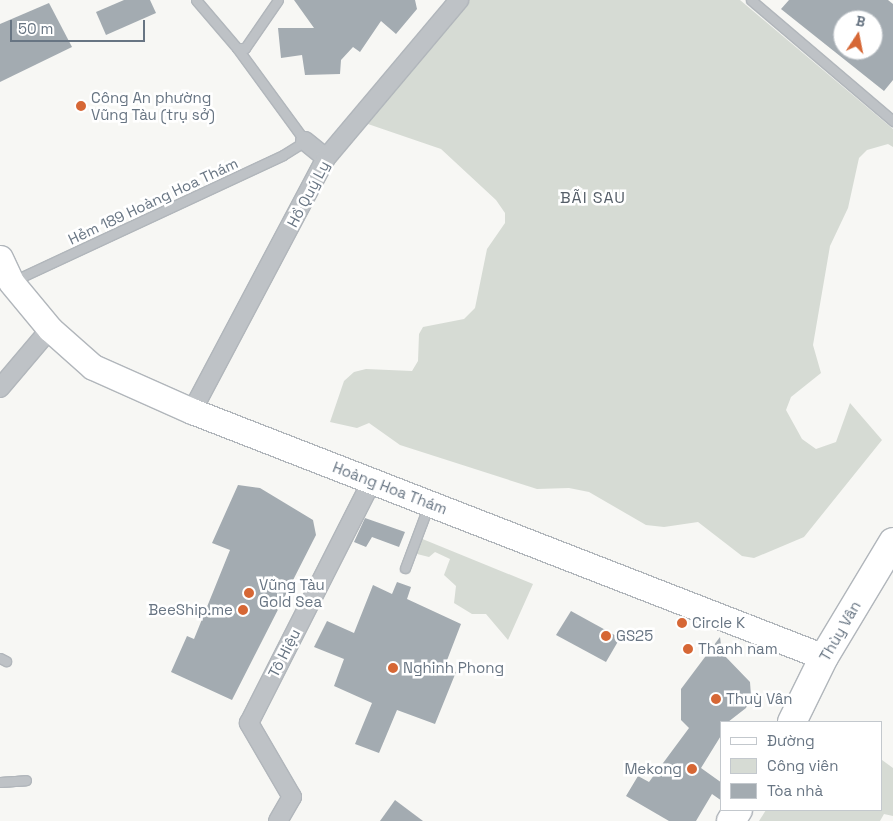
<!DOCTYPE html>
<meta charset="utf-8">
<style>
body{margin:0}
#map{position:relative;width:893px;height:821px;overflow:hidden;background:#f7f7f4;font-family:"Space Grotesk",sans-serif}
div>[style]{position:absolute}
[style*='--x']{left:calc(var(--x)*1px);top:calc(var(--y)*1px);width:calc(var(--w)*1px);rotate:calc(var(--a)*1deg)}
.green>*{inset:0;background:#d6dbd4}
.building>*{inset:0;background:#a3abb1}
.roads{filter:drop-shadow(1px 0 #b1b6bb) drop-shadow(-1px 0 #b1b6bb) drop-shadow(0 1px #b1b6bb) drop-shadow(0 -1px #b1b6bb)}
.service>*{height:9px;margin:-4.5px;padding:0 4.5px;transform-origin:4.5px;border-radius:4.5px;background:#bec2c6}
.minor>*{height:18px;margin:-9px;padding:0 9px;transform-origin:9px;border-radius:9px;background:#bec2c6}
.secondary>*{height:25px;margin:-12.5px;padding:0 12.5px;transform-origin:12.5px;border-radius:12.5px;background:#fff}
.primary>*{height:28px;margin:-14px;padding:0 14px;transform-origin:14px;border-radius:14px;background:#fff}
.dots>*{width:14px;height:14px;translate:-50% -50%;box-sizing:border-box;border:2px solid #fff;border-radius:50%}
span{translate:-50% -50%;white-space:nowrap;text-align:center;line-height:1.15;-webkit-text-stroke:5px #fff;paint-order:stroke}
.poi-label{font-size:15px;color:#687583}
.left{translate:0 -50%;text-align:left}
.right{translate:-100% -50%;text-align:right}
.street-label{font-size:15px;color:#687583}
.neighbourhood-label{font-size:16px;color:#565f69;letter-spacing:1px}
.legend{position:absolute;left:720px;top:721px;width:162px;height:90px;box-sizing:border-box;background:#fff;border:1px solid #c3c8cd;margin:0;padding:6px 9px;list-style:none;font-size:15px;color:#687583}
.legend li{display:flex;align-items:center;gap:10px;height:25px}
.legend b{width:25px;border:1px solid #c3c8cd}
.north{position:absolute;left:833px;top:10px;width:50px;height:50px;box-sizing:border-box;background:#fff;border:1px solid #c3c8cd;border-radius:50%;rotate:11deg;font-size:14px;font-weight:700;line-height:20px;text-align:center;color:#687583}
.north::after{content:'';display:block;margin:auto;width:18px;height:22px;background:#d66735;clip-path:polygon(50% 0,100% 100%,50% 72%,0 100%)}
.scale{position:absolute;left:10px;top:20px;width:135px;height:22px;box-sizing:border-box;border:2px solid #687583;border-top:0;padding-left:6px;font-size:15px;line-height:18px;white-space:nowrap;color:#687583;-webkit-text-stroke:4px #fff;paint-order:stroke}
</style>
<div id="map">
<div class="green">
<div style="clip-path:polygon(469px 0,740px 0,893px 129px,893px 147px,888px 144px,867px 150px,859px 158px,848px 208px,830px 246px,813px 345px,821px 373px,791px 397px,786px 410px,802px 439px,816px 449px,836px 442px,850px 403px,882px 440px,804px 537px,754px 558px,742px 556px,698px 522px,664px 527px,646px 525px,589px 492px,569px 488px,537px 489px,400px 445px,369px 423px,357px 428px,330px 422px,344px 381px,354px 372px,366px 369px,412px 371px,418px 361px,419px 334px,423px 327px,464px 319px,475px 308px,487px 249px,505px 223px,505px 213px,496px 200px,441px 149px,365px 123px)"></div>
<div style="clip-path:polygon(420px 538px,533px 584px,508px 640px,486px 614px,472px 614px,454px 603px,456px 586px,444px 575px,450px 559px,435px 552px,429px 557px,417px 554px,415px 544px)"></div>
<div style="clip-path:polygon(882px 760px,893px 768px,893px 816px,884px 814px,880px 821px,759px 821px,766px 810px,882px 810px)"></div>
</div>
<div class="building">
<div style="clip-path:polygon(124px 0,150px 0,156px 13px,106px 35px,96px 12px)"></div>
<div style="clip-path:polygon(294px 0,415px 0,417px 9px,396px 34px,381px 21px,360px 52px,353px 47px,341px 60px,340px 74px,305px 75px,302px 55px,281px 58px,278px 28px,314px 28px)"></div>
<div style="clip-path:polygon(evenodd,789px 0,888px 0,893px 4px,893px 80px,884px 91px,781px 9px,789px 0,843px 20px,873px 20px,873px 50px,843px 50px,843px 20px)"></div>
<div style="clip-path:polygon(49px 3px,72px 47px,0 82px,0 24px)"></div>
<div style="clip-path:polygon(238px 485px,260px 488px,313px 520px,316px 535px,232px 700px,171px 672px,187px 636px,194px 639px,230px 550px,212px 543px)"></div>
<div style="clip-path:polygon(365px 518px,405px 532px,399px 547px,372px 537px,366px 547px,354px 542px)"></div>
<div style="clip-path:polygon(397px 582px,411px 587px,407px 599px,461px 624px,444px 668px,456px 672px,435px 724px,397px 710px,379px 753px,355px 744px,372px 703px,334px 686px,344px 659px,314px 647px,327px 621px,354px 633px,373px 585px,392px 594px)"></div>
<div style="clip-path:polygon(571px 611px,620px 638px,606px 662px,556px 635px)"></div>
<div style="clip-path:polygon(720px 637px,722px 653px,750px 682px,751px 696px,746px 708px,728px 722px,722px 722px,722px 734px,701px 768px,722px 783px,722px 801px,712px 794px,696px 821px,669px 821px,626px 796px,638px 776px,649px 782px,689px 728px,681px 720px,681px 689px)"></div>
<div style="clip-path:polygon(395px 800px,423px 821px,380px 821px)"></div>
</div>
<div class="roads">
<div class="service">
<div style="--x:196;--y:0;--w:63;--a:49.5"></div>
<div style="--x:237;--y:48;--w:8;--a:0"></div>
<div style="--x:245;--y:48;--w:58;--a:-55.5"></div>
<div style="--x:751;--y:0;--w:187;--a:40.4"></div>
<div style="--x:13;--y:281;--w:298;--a:-25"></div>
<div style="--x:283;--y:155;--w:26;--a:-32"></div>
<div style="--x:305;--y:141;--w:115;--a:-126.2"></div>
<div style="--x:405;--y:568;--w:68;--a:-69.4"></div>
<div style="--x:0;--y:658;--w:7;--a:27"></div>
<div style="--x:0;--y:782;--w:26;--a:-4"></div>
</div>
<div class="minor">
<div style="--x:305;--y:141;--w:27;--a:39"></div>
<div style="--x:0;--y:388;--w:77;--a:-49.7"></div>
<div style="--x:192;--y:411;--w:286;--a:-62.1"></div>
<div style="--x:326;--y:158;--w:207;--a:-49.9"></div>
<div style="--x:278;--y:821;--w:28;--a:-60"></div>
<div style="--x:292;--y:797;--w:86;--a:-120.2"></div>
<div style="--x:249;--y:723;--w:271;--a:-63.1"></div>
</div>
<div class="secondary">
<div style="--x:0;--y:258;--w:26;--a:65"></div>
<div style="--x:11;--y:282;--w:61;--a:50.3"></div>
<div style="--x:50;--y:329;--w:57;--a:41.5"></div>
<div style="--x:93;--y:367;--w:108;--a:24"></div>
<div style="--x:192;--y:411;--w:678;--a:21.27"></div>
</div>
<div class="primary">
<div style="--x:792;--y:722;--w:72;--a:-63.8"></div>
<div style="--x:824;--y:657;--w:134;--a:-59"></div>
<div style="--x:731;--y:821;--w:13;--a:-58"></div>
</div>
</div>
<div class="dots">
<div style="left:81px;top:106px;background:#d66735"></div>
<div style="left:249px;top:593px;background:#d66735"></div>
<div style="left:243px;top:610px;background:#d66735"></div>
<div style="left:682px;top:623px;background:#d66735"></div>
<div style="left:606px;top:636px;background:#d66735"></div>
<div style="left:688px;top:649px;background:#d66735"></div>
<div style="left:393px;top:668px;background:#d66735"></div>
<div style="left:716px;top:699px;background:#d66735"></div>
<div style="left:692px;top:769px;background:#d66735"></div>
</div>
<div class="poi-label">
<span class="left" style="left:91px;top:106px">Công An phường<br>Vũng Tàu (trụ sở)</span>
<span class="left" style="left:259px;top:593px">Vũng Tàu<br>Gold Sea</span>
<span class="right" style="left:233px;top:610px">BeeShip.me</span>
<span class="left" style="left:692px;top:623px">Circle K</span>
<span class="left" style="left:616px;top:636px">GS25</span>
<span class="left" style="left:698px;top:649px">Thanh nam</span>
<span class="left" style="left:403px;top:668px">Nghinh Phong</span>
<span class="left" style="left:726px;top:699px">Thuỳ Vân</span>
<span class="right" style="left:682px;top:769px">Mekong</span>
</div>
<div class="street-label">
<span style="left:308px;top:194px;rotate:-62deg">Hồ Quý Ly</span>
<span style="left:153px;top:201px;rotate:-25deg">Hẻm 189 Hoàng Hoa Thám</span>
<span style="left:390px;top:488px;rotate:21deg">Hoàng Hoa Thám</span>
<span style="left:840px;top:631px;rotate:-60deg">Thùy Vân</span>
<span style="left:284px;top:653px;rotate:-63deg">Tô Hiệu</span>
</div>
<div class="neighbourhood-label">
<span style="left:593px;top:198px">BÃI SAU</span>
</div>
<ul class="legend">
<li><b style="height:6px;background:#fff"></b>Đường</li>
<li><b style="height:14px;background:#d6dbd4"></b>Công viên</li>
<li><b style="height:14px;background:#a3abb1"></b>Tòa nhà</li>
</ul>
<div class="north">B</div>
<div class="scale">50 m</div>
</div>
